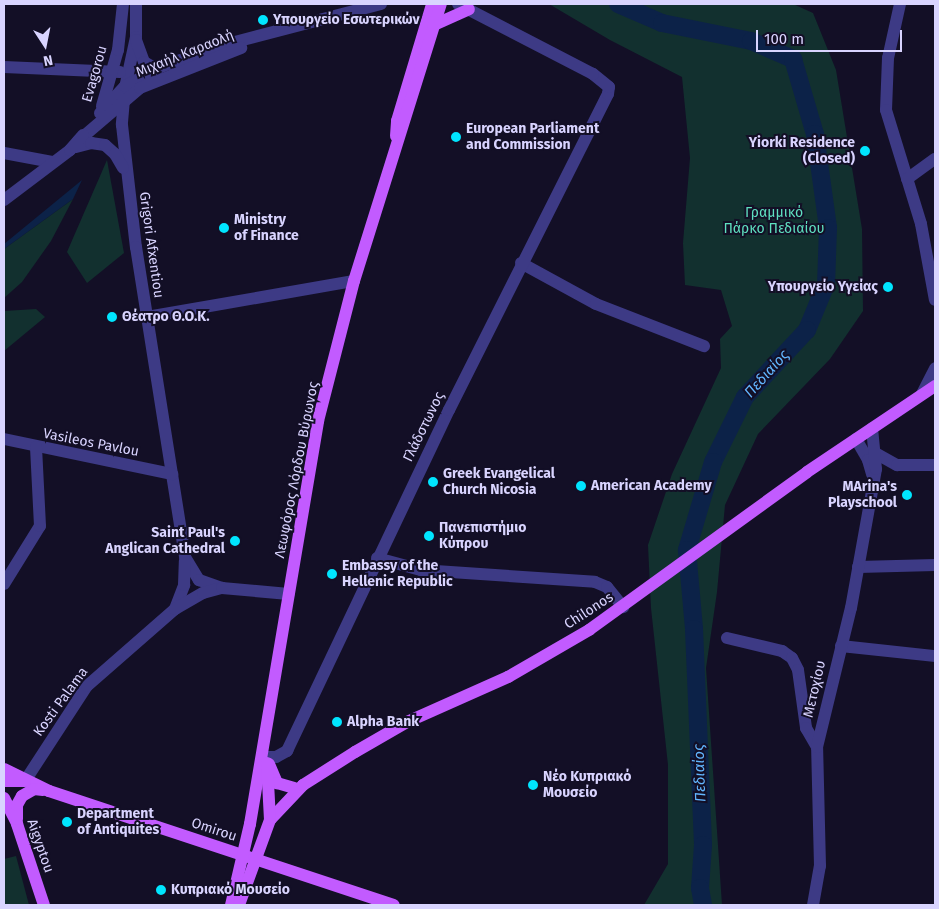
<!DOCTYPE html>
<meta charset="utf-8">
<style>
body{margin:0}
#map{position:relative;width:939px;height:909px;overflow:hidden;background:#130f26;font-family:"Fira Sans",sans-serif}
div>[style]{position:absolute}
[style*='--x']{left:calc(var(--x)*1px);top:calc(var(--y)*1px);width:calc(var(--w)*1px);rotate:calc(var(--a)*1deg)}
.green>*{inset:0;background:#12302f}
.water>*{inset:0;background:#0c2248}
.river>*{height:18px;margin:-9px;padding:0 9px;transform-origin:9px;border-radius:9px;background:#0c2248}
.minor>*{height:12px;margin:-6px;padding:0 6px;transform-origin:6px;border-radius:6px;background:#3d3a85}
.major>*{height:12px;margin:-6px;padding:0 6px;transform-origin:6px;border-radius:6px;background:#c25bff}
.dots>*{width:14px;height:14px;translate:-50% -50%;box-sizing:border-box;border:2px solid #130f26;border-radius:50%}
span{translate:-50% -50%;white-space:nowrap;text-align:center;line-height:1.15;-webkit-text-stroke:4px #130f26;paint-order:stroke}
.poi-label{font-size:14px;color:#d9d4ff;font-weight:700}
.left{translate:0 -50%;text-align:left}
.right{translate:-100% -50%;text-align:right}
.street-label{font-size:14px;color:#d9d4ff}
.park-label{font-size:14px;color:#5fe0c0}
.water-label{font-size:15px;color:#62b6ff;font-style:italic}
.frame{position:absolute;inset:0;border:5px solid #d9d4ff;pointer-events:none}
.north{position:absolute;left:20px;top:20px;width:50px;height:50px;-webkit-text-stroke:4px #130f26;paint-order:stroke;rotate:169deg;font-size:14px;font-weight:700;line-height:20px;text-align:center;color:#d9d4ff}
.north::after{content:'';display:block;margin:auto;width:18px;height:22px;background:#d9d4ff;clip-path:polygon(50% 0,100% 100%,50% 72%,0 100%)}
.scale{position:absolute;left:756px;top:30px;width:146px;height:22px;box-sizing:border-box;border:2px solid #d9d4ff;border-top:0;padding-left:6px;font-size:15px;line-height:18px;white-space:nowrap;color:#d9d4ff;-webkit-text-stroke:4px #130f26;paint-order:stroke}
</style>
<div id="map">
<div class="green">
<div style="clip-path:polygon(549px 4px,793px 4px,813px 13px,836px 70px,862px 229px,863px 311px,830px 359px,758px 434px,725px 505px,717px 592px,706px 668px,722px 905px,644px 905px,668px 864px,668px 765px,651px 608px,648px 545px,672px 474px,721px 368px,720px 339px,732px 326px,721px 290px,685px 285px,683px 243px,690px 158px,682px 77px,610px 40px)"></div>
<div style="clip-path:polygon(107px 160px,124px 253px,87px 283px,67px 252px)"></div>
<div style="clip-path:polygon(73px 199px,51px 241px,22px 282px,4px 298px,4px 249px)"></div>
<div style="clip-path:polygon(36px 309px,45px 317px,4px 351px,4px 311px)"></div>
<div style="clip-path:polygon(16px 856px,29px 905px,4px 905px,4px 859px)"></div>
</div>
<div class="water">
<div style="clip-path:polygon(82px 180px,73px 199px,4px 249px,4px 244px)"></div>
</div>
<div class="river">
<div style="--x:618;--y:4;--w:48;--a:23.4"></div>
<div style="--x:662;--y:23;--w:91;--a:11.4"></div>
<div style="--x:751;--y:41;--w:46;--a:23.2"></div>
<div style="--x:793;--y:59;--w:78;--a:73.7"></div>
<div style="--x:815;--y:134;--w:95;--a:82.1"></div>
<div style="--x:828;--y:228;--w:56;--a:92"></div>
<div style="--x:826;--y:284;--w:50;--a:112.4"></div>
<div style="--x:807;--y:330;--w:91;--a:132.8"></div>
<div style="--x:745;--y:397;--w:72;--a:116.2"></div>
<div style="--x:713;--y:462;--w:92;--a:106.5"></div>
<div style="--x:687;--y:550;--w:79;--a:84.9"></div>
<div style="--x:694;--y:629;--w:216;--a:87.6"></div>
<div style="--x:703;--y:845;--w:43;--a:94"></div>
<div style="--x:700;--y:888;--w:17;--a:80"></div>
</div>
<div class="minor">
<div style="--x:136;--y:4;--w:33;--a:90"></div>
<div style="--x:136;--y:37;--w:52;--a:102.2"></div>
<div style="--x:125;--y:88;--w:37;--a:95"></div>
<div style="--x:122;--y:125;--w:123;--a:83.5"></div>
<div style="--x:136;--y:247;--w:314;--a:81"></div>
<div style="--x:185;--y:557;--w:27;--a:59"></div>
<div style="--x:199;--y:580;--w:24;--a:19"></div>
<div style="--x:900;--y:4;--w:55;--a:102.5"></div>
<div style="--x:888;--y:58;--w:52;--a:92.2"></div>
<div style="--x:886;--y:110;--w:119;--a:72.9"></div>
<div style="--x:921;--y:224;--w:77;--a:79.6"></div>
<div style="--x:136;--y:40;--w:23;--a:70"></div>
<div style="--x:144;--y:62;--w:14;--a:30"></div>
<div style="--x:4;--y:67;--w:116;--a:2.5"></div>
<div style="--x:102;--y:106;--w:58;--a:-74.1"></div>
<div style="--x:118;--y:50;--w:46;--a:-83.8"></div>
<div style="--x:100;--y:113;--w:37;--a:-47"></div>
<div style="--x:125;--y:86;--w:43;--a:-27.8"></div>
<div style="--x:163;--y:66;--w:72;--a:-18.7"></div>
<div style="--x:231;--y:43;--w:155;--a:-14.6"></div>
<div style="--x:78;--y:141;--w:82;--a:-40.5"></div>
<div style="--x:140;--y:88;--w:109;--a:-21.6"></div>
<div style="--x:76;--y:147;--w:16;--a:-15"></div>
<div style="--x:91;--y:143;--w:14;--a:8"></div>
<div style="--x:105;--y:145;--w:13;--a:42"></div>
<div style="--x:115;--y:154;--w:16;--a:60"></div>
<div style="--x:4;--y:153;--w:49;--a:10.6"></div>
<div style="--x:907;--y:179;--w:34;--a:-36"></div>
<div style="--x:4;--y:200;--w:83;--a:-37.1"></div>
<div style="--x:70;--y:150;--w:20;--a:-49"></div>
<div style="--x:521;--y:263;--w:85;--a:28.7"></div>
<div style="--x:596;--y:304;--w:116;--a:21.3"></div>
<div style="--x:147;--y:317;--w:210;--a:-9.9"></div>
<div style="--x:922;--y:394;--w:29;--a:-63"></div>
<div style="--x:4;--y:439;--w:172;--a:11.8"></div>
<div style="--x:856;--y:439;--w:24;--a:60"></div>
<div style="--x:868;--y:460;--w:15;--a:74"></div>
<div style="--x:877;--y:454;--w:23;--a:29"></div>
<div style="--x:897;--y:465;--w:38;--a:0"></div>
<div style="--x:377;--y:558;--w:46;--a:15.3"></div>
<div style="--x:421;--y:570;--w:174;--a:3.9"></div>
<div style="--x:595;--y:582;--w:13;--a:23"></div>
<div style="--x:607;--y:587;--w:26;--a:51"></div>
<div style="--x:858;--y:567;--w:77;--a:-1.5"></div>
<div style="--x:4;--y:584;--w:68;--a:-58.2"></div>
<div style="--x:40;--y:526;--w:79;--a:-92.9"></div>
<div style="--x:175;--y:609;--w:26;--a:-69"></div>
<div style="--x:184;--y:585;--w:24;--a:-88"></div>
<div style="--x:727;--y:638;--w:57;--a:13.3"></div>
<div style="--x:782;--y:651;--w:12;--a:35"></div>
<div style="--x:792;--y:658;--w:13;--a:63"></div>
<div style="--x:798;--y:670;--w:59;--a:82.1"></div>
<div style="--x:806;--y:728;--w:22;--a:60"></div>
<div style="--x:841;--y:646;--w:95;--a:6.1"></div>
<div style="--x:267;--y:757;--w:9;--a:0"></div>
<div style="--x:276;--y:757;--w:13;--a:-29"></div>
<div style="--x:287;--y:751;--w:378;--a:-64.6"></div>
<div style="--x:449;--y:410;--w:354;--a:-63.3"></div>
<div style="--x:608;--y:94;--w:7;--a:-82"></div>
<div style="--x:609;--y:87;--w:21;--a:-141"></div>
<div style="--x:593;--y:74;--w:152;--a:-152.6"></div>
<div style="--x:25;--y:781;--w:113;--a:-56.9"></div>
<div style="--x:87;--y:686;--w:117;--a:-41.2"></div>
<div style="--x:175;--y:609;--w:32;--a:-30"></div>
<div style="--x:203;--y:593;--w:20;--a:-15"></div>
<div style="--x:222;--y:588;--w:67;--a:5.1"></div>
<div style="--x:813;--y:905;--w:40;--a:-80"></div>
<div style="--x:820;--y:866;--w:119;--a:-91.4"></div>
<div style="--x:817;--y:747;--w:143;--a:-76.3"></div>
<div style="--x:851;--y:608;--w:141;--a:-79.8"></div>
<div style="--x:876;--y:469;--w:41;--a:-95.6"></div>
</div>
<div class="major">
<div style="--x:436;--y:24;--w:36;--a:-24"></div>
<div style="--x:396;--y:136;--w:15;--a:-86"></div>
<div style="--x:397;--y:121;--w:122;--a:-73.3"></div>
<div style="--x:269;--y:764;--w:21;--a:67"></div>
<div style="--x:277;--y:783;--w:18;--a:16"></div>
<div style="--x:4;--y:769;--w:50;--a:26.1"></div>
<div style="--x:49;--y:791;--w:363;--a:18.3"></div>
<div style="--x:4;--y:781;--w:21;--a:0"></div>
<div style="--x:4;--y:798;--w:29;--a:63"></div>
<div style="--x:17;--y:824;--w:85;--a:71.6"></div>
<div style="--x:17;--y:819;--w:14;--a:-90"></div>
<div style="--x:17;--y:805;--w:10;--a:-61"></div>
<div style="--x:22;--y:796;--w:14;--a:-30"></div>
<div style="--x:34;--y:789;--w:9;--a:6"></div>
<div style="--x:270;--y:820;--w:48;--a:-46.7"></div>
<div style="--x:303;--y:785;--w:62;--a:-32.4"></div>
<div style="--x:355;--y:752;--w:60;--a:-30"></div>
<div style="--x:407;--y:722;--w:111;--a:-24"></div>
<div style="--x:508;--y:677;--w:94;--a:-30.1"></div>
<div style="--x:589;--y:630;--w:269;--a:-35.9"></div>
<div style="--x:807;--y:472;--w:154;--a:-33.9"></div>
<div style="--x:231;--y:905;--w:83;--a:-76.8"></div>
<div style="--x:250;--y:824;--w:409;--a:-80.4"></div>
<div style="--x:318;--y:421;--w:145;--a:-75.6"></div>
<div style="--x:354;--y:281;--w:290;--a:-72.6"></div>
<div style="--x:239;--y:905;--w:90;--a:-70"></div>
<div style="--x:270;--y:820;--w:57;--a:-93"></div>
</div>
<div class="dots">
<div style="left:263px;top:20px;background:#00e5ff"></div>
<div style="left:456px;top:137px;background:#00e5ff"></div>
<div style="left:865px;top:151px;background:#00e5ff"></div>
<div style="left:224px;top:228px;background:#00e5ff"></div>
<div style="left:888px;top:287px;background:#00e5ff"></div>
<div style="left:112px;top:317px;background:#00e5ff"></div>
<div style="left:433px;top:482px;background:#00e5ff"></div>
<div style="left:581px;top:486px;background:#00e5ff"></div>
<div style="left:907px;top:495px;background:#00e5ff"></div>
<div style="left:429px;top:536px;background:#00e5ff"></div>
<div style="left:235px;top:541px;background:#00e5ff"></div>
<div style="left:332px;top:574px;background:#00e5ff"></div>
<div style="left:337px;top:722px;background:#00e5ff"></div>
<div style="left:533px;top:785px;background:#00e5ff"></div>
<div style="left:67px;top:822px;background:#00e5ff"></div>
<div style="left:161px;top:890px;background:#00e5ff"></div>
</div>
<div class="poi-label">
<span class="left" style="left:273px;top:20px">Υπουργείο Εσωτερικών</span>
<span class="left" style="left:466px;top:137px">European Parliament<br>and Commission</span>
<span class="right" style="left:855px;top:151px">Yiorki Residence<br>(Closed)</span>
<span class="left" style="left:234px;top:228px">Ministry<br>of Finance</span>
<span class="right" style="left:878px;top:287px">Υπουργείο Υγείας</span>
<span class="left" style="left:122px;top:317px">Θέατρο Θ.Ο.Κ.</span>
<span class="left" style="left:443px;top:482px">Greek Evangelical<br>Church Nicosia</span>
<span class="left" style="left:591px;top:486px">American Academy</span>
<span class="right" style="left:897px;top:495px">MArina's<br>Playschool</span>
<span class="left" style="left:439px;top:536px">Πανεπιστήμιο<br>Κύπρου</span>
<span class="right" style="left:225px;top:541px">Saint Paul's<br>Anglican Cathedral</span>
<span class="left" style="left:342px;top:574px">Embassy of the<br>Hellenic Republic</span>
<span class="left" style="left:347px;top:722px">Alpha Bank</span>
<span class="left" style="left:543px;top:785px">Νέο Κυπριακό<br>Μουσείο</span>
<span class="left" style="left:77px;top:822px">Department<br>of Antiquites</span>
<span class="left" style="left:171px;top:890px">Κυπριακό Μουσείο</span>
</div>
<div class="street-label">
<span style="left:185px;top:54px;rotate:-22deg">Μιχαήλ Καραολή</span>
<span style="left:95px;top:74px;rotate:-74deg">Evagorou</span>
<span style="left:151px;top:245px;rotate:82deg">Grigori Afxentiou</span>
<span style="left:424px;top:427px;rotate:-64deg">Γλάδστωνος</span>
<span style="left:91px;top:443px;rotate:11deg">Vasileos Pavlou</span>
<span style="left:297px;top:470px;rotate:-79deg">Λεωφόρος Λόρδου Βύρωνος</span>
<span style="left:589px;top:611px;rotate:-33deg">Chilonos</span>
<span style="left:815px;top:689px;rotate:-77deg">Μετοχίου</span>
<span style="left:61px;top:702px;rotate:-54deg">Kosti Palama</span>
<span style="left:214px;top:830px;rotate:18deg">Omirou</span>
<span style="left:40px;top:846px;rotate:71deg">Aigyptou</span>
</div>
<div class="park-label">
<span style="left:774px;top:221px">Γραμμικό<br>Πάρκο Πεδιαίου</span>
</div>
<div class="water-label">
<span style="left:767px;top:374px;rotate:-48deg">Πεδιαίος</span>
<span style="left:700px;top:773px;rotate:-92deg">Πεδιαίος</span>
</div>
<div class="frame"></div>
<div class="north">N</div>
<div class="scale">100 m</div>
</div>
